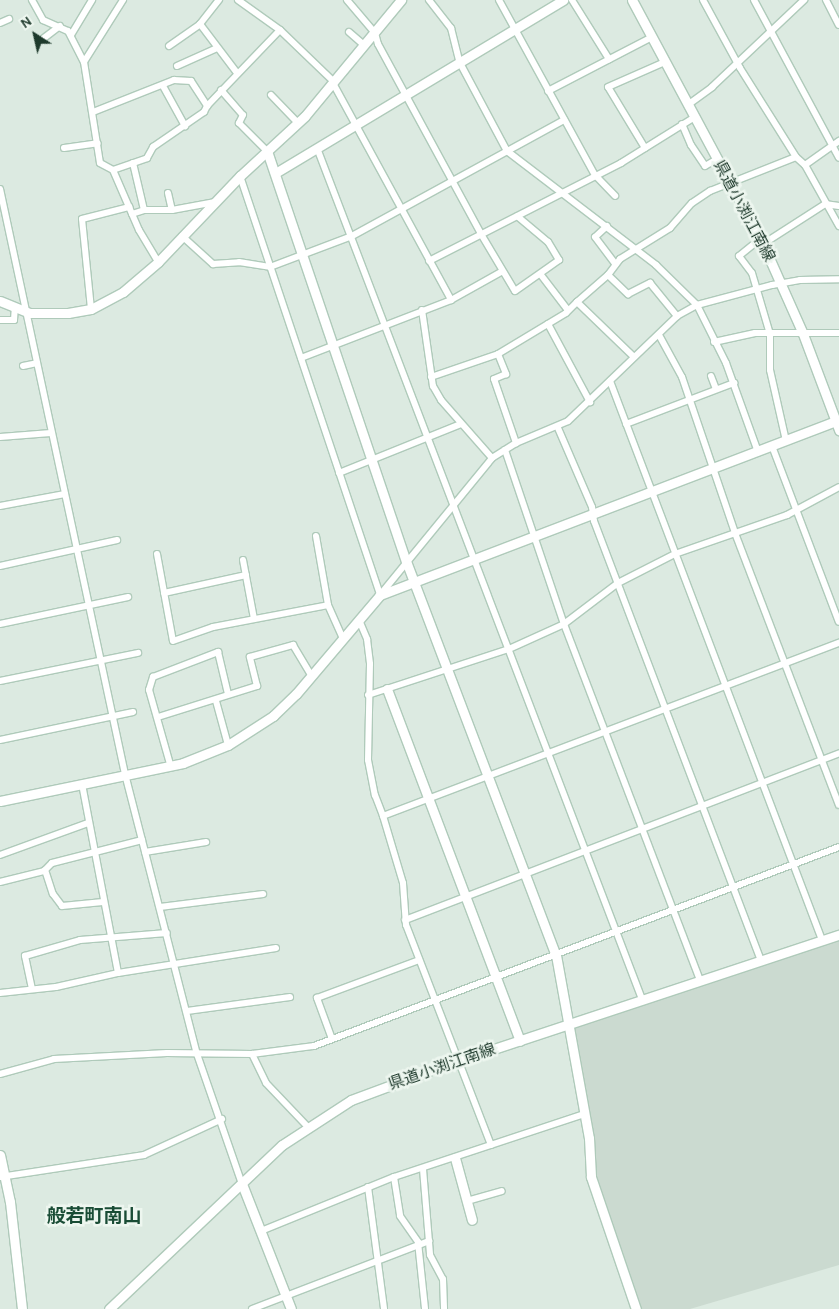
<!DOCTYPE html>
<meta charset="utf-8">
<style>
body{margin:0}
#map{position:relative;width:839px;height:1309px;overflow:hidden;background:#dceae1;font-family:Karla,"Noto Sans JP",sans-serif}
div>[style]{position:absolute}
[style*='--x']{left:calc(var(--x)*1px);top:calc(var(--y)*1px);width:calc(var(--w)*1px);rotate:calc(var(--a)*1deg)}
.built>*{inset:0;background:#cbdad0}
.roads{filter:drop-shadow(1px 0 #afcaba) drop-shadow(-1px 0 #afcaba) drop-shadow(0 1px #afcaba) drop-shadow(0 -1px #afcaba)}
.minor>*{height:6px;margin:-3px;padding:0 3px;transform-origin:3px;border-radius:3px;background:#fff}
.tertiary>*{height:9px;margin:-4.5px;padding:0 4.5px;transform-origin:4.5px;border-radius:4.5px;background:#fff}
.secondary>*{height:9px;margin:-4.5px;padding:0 4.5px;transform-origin:4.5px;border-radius:4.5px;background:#fff}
span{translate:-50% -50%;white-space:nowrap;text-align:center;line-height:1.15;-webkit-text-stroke:5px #edf6ef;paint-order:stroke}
.street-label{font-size:16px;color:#1e3a2c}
.quarter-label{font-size:19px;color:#194c35;font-weight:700}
.north{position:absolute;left:10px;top:10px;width:50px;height:50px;-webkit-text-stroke:4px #edf6ef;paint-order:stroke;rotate:325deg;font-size:14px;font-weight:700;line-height:20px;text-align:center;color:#1e3a2c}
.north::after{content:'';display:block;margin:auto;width:18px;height:22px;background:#1e3a2c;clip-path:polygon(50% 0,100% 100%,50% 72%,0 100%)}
</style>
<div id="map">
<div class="built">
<div style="clip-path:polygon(839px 933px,839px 1265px,690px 1309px,636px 1309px,596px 1196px,567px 1024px)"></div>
</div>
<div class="roads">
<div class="minor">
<div style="--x:32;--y:0;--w:23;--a:61"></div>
<div style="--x:43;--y:20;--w:27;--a:24"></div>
<div style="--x:68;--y:31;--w:35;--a:63"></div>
<div style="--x:123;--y:0;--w:73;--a:122.2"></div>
<div style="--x:84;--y:62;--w:102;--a:81"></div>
<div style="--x:100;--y:163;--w:15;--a:28"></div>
<div style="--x:113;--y:170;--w:65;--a:66.6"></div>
<div style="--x:139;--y:230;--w:37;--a:59"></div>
<div style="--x:238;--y:0;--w:52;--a:35.5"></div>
<div style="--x:280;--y:30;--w:76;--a:43.9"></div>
<div style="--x:347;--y:0;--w:43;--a:49.7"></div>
<div style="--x:375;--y:33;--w:11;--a:75"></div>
<div style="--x:378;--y:44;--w:216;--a:61.5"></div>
<div style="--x:481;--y:234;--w:66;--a:59.2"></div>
<div style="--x:515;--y:291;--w:54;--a:-35.2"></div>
<div style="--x:559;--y:260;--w:21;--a:-121"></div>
<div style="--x:548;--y:242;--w:40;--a:-140"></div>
<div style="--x:429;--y:0;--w:36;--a:52"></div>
<div style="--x:451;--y:28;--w:36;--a:76"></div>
<div style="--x:460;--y:63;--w:100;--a:61.9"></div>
<div style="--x:507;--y:151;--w:188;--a:37.4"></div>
<div style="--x:656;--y:265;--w:57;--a:44.3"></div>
<div style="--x:697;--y:305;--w:65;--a:63.4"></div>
<div style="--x:726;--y:363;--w:95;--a:70.2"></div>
<div style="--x:499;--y:0;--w:200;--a:61.3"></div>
<div style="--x:595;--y:175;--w:29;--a:46"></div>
<div style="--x:572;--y:0;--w:70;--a:57.9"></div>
<div style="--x:703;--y:0;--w:77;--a:61.4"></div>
<div style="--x:740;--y:68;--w:105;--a:57.8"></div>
<div style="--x:796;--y:157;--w:12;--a:42"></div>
<div style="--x:805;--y:165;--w:70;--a:60.9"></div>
<div style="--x:754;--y:0;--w:179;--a:61.7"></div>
<div style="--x:826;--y:0;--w:28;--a:63"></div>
<div style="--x:0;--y:23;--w:10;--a:-24"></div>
<div style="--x:200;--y:24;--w:61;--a:52.9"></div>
<div style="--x:349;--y:32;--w:20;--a:41"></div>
<div style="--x:71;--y:35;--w:41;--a:-59"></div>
<div style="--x:44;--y:38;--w:20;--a:-37"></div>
<div style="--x:169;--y:46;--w:38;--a:-35"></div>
<div style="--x:200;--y:24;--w:31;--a:-52"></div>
<div style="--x:177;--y:66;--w:44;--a:-24.2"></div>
<div style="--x:334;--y:85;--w:245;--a:61.4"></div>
<div style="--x:163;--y:86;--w:46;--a:61.2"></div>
<div style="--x:221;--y:90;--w:33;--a:49"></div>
<div style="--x:243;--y:115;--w:9;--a:117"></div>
<div style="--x:239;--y:123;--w:40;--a:45"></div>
<div style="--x:548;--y:91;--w:117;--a:-27.4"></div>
<div style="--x:271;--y:95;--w:39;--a:46"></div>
<div style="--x:689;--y:104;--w:29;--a:-36"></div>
<div style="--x:712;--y:87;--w:127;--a:-43.4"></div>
<div style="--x:93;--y:112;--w:87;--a:-21.6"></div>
<div style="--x:174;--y:80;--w:17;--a:3"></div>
<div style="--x:191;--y:81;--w:30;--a:57"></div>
<div style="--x:682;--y:124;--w:23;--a:67"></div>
<div style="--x:691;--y:145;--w:25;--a:56"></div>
<div style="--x:705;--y:166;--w:14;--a:-30"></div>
<div style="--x:64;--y:148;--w:34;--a:-8"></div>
<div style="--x:317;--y:148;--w:911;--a:69.1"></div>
<div style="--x:645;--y:148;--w:71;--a:-121.2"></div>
<div style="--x:608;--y:87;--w:62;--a:-23.7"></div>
<div style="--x:133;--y:163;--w:48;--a:76.8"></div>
<div style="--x:805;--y:165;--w:42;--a:-35.2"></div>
<div style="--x:113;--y:170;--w:36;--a:-19"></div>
<div style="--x:147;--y:158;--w:13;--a:-61"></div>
<div style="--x:153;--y:147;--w:62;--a:-34.5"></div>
<div style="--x:204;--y:112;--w:7;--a:-63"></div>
<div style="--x:207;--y:106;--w:105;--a:-46.2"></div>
<div style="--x:240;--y:176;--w:442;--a:71.5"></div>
<div style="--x:380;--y:595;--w:177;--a:-50.7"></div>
<div style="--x:492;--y:458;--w:28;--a:-32"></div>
<div style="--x:516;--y:443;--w:56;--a:-22.9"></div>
<div style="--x:568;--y:421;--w:151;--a:-43.9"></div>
<div style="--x:677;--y:316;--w:23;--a:-29"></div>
<div style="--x:697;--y:305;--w:78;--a:-14.9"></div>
<div style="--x:772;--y:285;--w:28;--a:-10"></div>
<div style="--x:800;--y:280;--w:39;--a:-1"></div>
<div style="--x:0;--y:189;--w:598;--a:77.94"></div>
<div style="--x:125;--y:774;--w:289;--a:75.6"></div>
<div style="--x:197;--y:1054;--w:138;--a:70.9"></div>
<div style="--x:168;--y:193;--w:17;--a:77"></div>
<div style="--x:132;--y:214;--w:13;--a:-18"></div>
<div style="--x:144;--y:210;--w:28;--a:0"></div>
<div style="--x:172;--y:210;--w:44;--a:-10.5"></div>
<div style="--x:607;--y:226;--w:16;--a:137"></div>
<div style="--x:595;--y:237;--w:34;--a:53"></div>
<div style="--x:182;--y:236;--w:42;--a:42.1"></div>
<div style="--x:213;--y:264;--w:26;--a:-4"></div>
<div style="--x:239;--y:262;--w:31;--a:9"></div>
<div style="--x:270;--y:267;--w:88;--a:-20.7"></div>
<div style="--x:352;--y:236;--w:242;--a:-28.7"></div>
<div style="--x:760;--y:239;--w:27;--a:141"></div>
<div style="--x:739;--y:256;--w:21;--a:53"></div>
<div style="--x:752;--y:273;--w:64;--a:73.6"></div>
<div style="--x:770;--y:334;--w:36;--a:90"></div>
<div style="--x:770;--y:370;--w:73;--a:77.3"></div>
<div style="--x:763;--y:244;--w:74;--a:-32.8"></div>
<div style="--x:825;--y:204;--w:14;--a:8"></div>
<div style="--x:429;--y:261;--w:216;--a:-27"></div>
<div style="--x:621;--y:163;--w:87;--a:-31.9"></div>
<div style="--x:541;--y:275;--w:43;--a:52.6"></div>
<div style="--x:608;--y:275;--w:28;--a:44"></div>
<div style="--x:628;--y:294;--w:25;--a:-27"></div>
<div style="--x:650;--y:283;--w:43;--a:50.7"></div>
<div style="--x:577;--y:302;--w:41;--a:-41.1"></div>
<div style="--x:608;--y:275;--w:20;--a:-53"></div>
<div style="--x:620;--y:259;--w:59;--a:-31.8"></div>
<div style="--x:670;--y:228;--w:33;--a:-49"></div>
<div style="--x:692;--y:203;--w:22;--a:-34"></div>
<div style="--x:710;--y:191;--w:92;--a:-21.6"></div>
<div style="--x:91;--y:309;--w:90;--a:-95.7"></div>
<div style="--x:82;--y:219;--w:49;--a:-14.3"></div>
<div style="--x:422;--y:310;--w:77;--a:81.8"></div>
<div style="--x:433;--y:386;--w:16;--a:60"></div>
<div style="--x:441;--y:400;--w:77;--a:48.7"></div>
<div style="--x:0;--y:320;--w:14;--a:0"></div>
<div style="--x:14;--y:320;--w:13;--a:-86"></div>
<div style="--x:548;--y:324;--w:89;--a:61.7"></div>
<div style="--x:659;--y:335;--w:48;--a:61.3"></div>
<div style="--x:682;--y:377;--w:165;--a:71.2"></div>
<div style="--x:735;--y:533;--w:291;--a:69.1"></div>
<div style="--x:714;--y:342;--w:42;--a:-12.4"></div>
<div style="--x:755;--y:333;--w:84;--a:0"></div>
<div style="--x:498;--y:354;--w:22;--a:68"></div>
<div style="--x:506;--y:374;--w:13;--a:157"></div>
<div style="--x:494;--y:379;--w:68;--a:71"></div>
<div style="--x:301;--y:358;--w:161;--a:-21.1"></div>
<div style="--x:451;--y:300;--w:57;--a:-29.2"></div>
<div style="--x:23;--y:366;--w:14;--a:-12"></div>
<div style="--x:711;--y:376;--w:14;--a:69"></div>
<div style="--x:431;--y:377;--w:71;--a:-18.9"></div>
<div style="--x:498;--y:354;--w:79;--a:-31.1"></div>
<div style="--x:566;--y:313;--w:16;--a:-45"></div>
<div style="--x:577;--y:302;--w:79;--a:44"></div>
<div style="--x:610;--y:381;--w:598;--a:69.23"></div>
<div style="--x:626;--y:424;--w:116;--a:-20.8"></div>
<div style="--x:558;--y:428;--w:86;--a:66.7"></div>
<div style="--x:592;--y:507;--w:14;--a:82"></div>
<div style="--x:594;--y:521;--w:470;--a:69.2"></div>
<div style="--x:0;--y:437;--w:51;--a:-4.5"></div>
<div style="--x:772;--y:446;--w:188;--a:69.2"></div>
<div style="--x:505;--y:450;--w:184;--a:71.3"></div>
<div style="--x:564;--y:624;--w:381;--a:69.1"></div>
<div style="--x:339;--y:473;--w:131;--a:-21.9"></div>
<div style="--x:0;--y:506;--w:66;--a:-10.5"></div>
<div style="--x:316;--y:536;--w:70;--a:80.1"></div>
<div style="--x:157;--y:554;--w:88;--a:79.6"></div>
<div style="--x:173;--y:641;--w:42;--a:-19.3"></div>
<div style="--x:213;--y:627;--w:117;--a:-10.8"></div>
<div style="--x:328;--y:605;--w:36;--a:66"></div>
<div style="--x:243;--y:560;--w:60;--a:79.4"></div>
<div style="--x:0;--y:566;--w:120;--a:-12.5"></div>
<div style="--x:164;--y:593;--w:84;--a:-12.4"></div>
<div style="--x:359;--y:620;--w:21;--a:67"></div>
<div style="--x:367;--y:639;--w:25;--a:83"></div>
<div style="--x:370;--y:664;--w:96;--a:91.2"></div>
<div style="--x:368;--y:760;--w:36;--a:79"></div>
<div style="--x:375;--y:795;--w:22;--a:69"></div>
<div style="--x:0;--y:624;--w:131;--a:-11.9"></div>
<div style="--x:0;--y:681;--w:141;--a:-11.5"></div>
<div style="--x:368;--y:695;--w:148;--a:-18.1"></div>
<div style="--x:509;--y:649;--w:60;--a:-24.4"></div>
<div style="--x:564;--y:624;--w:68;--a:-37.2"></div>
<div style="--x:618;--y:583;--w:64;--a:-27"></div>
<div style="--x:675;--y:554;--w:119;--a:-19.2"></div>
<div style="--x:787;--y:515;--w:59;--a:-28.3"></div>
<div style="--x:216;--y:701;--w:46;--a:74.7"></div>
<div style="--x:158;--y:717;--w:104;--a:-17.4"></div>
<div style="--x:257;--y:686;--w:30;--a:-104"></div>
<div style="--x:250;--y:657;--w:45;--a:-15.6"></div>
<div style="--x:293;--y:645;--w:35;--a:59"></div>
<div style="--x:0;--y:740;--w:136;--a:-11.9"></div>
<div style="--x:170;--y:764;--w:77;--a:-105.8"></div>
<div style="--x:149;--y:690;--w:14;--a:-73"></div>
<div style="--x:153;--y:677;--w:70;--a:-21"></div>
<div style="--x:218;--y:652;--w:43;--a:76.6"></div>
<div style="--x:82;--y:784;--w:192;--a:79.2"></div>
<div style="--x:145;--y:852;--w:62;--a:-9.3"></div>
<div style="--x:0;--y:855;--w:94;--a:-20"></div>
<div style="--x:45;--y:870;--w:25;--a:72"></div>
<div style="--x:53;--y:894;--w:15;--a:53"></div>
<div style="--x:62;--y:906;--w:41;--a:-5.6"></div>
<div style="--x:0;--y:882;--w:45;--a:-14"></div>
<div style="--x:44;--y:871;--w:11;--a:-45"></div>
<div style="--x:52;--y:863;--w:93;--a:-14.3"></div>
<div style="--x:160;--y:907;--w:104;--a:-7.2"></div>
<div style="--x:405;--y:920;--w:465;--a:-21"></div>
<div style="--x:32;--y:989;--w:34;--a:-102"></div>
<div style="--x:25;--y:956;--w:57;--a:-16.2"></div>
<div style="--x:80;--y:940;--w:87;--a:-4.6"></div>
<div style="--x:0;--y:993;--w:56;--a:-6.1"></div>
<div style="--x:56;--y:987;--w:64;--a:-12.7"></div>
<div style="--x:118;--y:973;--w:160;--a:-9"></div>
<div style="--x:187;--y:1011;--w:104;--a:-7.7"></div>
<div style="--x:332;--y:1039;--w:44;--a:-110.1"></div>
<div style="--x:317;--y:998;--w:109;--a:-20.4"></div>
<div style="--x:252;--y:1054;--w:32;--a:64"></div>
<div style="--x:266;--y:1083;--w:59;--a:46.4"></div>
<div style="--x:0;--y:1074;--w:56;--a:-15.5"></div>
<div style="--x:54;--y:1059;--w:113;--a:-3"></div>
<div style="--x:167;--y:1053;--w:85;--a:0.7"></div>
<div style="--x:252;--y:1054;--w:63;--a:-7.4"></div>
<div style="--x:314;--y:1046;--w:561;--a:-20.76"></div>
<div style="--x:491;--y:1145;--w:236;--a:-111.1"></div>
<div style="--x:406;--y:925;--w:42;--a:-94.1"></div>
<div style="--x:403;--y:883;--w:70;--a:-106.6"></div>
<div style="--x:383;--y:816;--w:488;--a:-20.8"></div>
<div style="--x:423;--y:1169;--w:86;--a:85.3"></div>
<div style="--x:430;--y:1255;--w:27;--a:62"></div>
<div style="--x:443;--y:1279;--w:30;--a:88"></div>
<div style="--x:0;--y:1177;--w:146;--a:-8.7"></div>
<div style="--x:144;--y:1155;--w:86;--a:-24.8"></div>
<div style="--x:394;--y:1177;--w:39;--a:81"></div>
<div style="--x:400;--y:1216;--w:32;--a:55"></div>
<div style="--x:418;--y:1242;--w:67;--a:84"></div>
<div style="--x:368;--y:1187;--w:123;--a:82.5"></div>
<div style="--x:467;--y:1201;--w:36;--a:-16"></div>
<div style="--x:261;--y:1231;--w:144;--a:-22.1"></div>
<div style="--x:394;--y:1177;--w:200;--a:-18.3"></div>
<div style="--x:252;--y:1309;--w:190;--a:-21"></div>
</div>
<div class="tertiary">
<div style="--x:267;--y:151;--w:433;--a:71.3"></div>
<div style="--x:406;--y:561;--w:422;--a:69.2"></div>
<div style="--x:556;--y:955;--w:186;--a:79.8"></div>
<div style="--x:589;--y:1138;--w:39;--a:87"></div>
<div style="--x:591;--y:1177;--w:139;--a:71.2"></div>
<div style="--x:277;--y:172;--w:334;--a:-31"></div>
<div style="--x:0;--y:301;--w:31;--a:22"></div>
<div style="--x:29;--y:313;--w:39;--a:0"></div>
<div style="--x:68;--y:313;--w:23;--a:-10"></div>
<div style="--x:91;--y:309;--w:36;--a:-28"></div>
<div style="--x:123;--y:292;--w:46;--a:-40.6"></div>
<div style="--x:158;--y:262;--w:119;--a:-46.4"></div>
<div style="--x:240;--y:176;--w:88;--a:-42.7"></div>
<div style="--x:305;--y:116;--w:151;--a:-50.4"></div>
<div style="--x:387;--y:689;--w:376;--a:69.3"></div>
<div style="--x:0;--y:801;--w:187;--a:-11.7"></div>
<div style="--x:183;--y:763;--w:48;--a:-21.8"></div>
<div style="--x:228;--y:745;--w:54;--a:-32.8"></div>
<div style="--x:273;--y:716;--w:32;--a:-44"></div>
<div style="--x:296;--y:694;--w:130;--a:-49.7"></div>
<div style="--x:380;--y:595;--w:491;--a:-20.9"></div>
<div style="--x:0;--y:1155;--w:48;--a:78"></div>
<div style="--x:10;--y:1202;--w:108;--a:83.6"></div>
<div style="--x:455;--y:1158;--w:64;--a:74.7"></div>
<div style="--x:242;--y:1184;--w:134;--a:68.6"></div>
</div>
<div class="secondary">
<div style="--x:632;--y:0;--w:277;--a:61.8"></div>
<div style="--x:763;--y:244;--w:98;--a:66"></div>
<div style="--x:803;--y:334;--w:103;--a:69.4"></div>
<div style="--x:109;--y:1309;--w:238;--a:-43.5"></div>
<div style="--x:282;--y:1145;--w:82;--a:-33.1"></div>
<div style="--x:351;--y:1100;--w:100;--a:-20.4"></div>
<div style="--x:445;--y:1065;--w:415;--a:-18.3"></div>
</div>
</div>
<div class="street-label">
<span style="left:744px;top:211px;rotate:62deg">県道小渕江南線</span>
<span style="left:442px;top:1067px;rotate:-19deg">県道小渕江南線</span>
</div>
<div class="quarter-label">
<span style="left:94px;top:1217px">般若町南山</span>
</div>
<div class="north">N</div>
</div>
